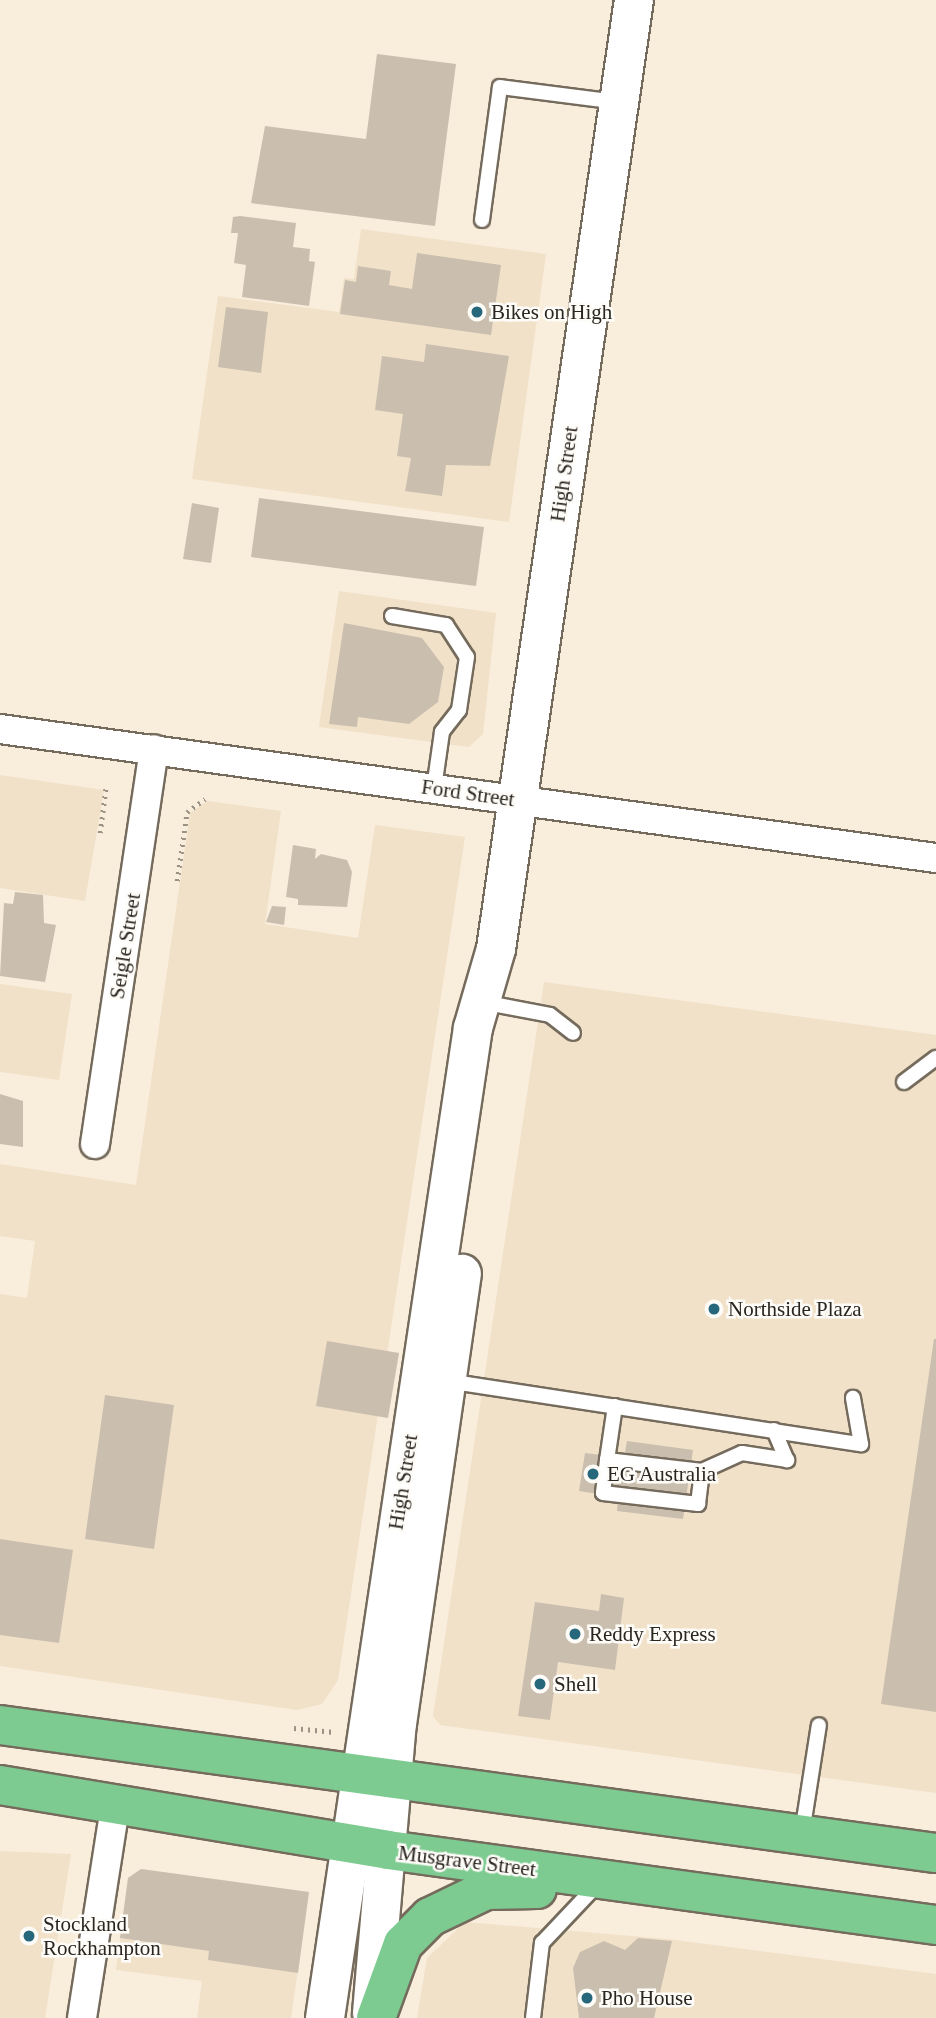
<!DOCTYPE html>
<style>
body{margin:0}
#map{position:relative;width:936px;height:2018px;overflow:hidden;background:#f9eddc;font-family:"Times New Roman",serif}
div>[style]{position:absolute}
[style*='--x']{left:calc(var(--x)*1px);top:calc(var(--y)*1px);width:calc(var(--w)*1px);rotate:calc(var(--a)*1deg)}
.built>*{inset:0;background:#f1e1c9}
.building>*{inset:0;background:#cabfae}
.path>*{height:4.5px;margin-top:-2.25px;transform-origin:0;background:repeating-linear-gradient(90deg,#9b9286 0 2px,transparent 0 7px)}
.roads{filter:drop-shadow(2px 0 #756b5c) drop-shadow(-2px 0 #756b5c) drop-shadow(0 2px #756b5c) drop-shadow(0 -2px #756b5c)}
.service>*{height:14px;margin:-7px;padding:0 7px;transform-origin:7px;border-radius:7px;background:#fff}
.minor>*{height:28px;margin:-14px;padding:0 14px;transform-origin:14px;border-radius:14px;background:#fff}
.secondary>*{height:38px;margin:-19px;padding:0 19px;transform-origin:19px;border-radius:19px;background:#fff}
.primary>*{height:38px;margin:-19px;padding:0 19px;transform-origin:19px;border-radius:19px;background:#7ecb92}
.dots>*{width:19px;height:19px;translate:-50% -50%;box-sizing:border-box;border:4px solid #fefcf8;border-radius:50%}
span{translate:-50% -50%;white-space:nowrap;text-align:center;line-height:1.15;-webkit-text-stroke:5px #fefcf8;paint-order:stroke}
.poi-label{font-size:21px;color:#2a251f}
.left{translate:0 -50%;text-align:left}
.street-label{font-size:21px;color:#2a251f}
</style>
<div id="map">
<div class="built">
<div style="clip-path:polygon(361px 229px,546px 254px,509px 522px,192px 479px,218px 296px,339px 312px,344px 278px,354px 279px)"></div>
<div style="clip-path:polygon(339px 591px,496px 613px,483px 734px,469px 747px,319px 727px)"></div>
<div style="clip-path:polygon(0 775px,104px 790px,85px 901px,0 888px)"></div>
<div style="clip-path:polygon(207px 801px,281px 811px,265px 924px,358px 938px,375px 825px,465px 837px,338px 1680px,322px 1704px,297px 1710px,0 1666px,0 1294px,27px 1298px,35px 1241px,0 1236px,0 1164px,136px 1185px,190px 813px)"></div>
<div style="clip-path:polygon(544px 982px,936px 1035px,936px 1793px,440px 1725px,433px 1716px)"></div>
<div style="clip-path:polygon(0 984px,72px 994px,59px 1080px,0 1072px)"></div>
<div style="clip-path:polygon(0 1851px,71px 1854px,45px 2018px,0 2018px)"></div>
<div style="clip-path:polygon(141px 1869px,309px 1892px,291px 2018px,197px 2018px,202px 1981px,116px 1970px,128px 1878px)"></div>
<div style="clip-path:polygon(465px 1922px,667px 1939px,936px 1974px,936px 2018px,417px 2018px,427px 1958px)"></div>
</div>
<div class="building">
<div style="clip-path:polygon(377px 54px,456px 64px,435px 226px,251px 203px,265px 126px,366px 139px)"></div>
<div style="clip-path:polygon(240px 216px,296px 223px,293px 247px,310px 249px,309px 261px,315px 262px,309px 306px,242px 297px,246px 265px,234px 263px,238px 233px,231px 233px,233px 217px)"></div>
<div style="clip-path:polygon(417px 253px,501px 265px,491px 335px,340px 314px,345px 280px,356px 282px,358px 266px,391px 271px,389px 285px,412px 289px)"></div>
<div style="clip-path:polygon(226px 307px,268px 312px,261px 373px,218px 367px)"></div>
<div style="clip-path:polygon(426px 344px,509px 356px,490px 466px,446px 465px,442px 496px,405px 491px,411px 458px,397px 456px,403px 414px,375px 410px,382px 356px,424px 362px)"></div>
<div style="clip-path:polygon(259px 498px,484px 527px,476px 586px,251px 557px)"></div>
<div style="clip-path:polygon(192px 503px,219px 508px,211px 563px,183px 559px)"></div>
<div style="clip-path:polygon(344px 623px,422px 638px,444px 667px,438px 702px,409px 724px,358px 717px,357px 727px,329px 724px)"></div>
<div style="clip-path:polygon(293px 845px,316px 849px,315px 859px,321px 854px,347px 860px,352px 872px,347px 907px,298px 905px,298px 899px,286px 897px)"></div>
<div style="clip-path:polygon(15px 892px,43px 895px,44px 923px,56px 925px,45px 982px,0 976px,4px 903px,13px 904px)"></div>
<div style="clip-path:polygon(272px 906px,286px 907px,284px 925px,266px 922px)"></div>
<div style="clip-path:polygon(0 1094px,23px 1101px,23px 1147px,0 1144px)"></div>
<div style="clip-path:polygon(934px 1339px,936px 1339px,936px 1712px,881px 1704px)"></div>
<div style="clip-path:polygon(327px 1341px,399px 1353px,388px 1418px,316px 1406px)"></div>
<div style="clip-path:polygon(105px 1395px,174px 1405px,154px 1549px,85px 1539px)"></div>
<div style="clip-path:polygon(627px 1441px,693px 1450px,683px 1519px,617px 1511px,618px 1497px,579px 1491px,585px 1453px,624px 1458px)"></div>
<div style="clip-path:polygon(0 1539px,73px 1550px,59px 1643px,0 1635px)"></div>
<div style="clip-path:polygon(601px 1594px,624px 1598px,615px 1670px,558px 1662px,550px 1720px,518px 1716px,535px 1602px,599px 1611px)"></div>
<div style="clip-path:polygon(141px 1869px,309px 1892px,298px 1973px,208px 1960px,209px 1951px,120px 1938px,128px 1878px)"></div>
<div style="clip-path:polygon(638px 1938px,672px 1941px,654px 2018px,579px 2018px,573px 1968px,580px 1952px,604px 1941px,625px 1950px)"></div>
</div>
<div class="path">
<div style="--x:100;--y:833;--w:47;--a:-82.7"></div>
<div style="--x:177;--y:881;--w:70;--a:-81.8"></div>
<div style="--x:187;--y:812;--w:22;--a:-36"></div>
<div style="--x:294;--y:1728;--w:40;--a:5.7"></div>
</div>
<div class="roads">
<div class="service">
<div style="--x:482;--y:220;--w:134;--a:-82.3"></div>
<div style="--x:500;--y:87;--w:118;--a:7.3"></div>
<div style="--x:392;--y:616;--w:55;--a:9.5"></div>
<div style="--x:446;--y:625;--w:38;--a:57"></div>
<div style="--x:467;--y:657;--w:54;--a:98.6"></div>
<div style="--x:459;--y:710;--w:28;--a:128"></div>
<div style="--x:442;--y:732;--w:57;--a:98.1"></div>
<div style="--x:482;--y:1002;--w:69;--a:10.8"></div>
<div style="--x:550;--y:1015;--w:29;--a:38"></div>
<div style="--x:904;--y:1082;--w:40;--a:-37"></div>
<div style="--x:447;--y:1381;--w:419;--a:8.7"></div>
<div style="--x:861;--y:1444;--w:47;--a:-99.9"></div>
<div style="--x:615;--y:1406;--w:55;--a:98.4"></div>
<div style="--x:607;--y:1460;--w:96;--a:6.6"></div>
<div style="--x:702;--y:1471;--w:44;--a:-24.2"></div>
<div style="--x:742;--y:1453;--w:46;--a:8.8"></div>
<div style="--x:774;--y:1430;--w:33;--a:67"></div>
<div style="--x:607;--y:1460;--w:33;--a:97"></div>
<div style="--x:603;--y:1493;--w:96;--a:6.6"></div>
<div style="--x:698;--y:1504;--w:33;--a:-83"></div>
<div style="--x:802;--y:1833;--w:109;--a:-81.1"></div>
<div style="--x:533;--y:2018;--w:76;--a:-83.2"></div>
<div style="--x:542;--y:1943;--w:76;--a:-46.6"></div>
</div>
<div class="minor">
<div style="--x:0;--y:729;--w:945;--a:7.85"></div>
<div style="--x:95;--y:1144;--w:399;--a:-81.5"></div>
<div style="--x:82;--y:2018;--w:220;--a:-81.1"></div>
</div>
<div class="secondary">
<div style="--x:372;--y:2013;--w:290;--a:-85.1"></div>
<div style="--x:397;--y:1724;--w:455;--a:-81.8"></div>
<div style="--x:325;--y:2018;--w:1001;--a:-81.5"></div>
<div style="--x:473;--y:1028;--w:82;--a:-73.8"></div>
<div style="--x:496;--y:949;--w:959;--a:-81.73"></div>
</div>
<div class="primary">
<div style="--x:0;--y:1725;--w:945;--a:7.79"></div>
<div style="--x:0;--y:1785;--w:393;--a:9.5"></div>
<div style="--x:388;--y:1850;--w:553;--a:7.79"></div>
<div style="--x:376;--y:2018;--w:79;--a:-70"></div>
<div style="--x:403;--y:1944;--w:38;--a:-45"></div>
<div style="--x:430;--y:1917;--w:62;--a:-25.7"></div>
<div style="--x:486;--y:1890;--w:51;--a:-1.1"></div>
</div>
</div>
<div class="dots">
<div style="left:477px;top:312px;background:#27677b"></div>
<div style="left:714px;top:1309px;background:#27677b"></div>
<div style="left:593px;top:1474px;background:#27677b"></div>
<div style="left:575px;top:1634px;background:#27677b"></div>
<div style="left:540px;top:1684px;background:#27677b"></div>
<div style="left:29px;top:1936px;background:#27677b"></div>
<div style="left:587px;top:1998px;background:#27677b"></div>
</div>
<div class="poi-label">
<span class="left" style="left:491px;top:312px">Bikes on High</span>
<span class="left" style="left:728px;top:1309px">Northside Plaza</span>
<span class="left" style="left:607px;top:1474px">EG Australia</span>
<span class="left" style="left:589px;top:1634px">Reddy Express</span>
<span class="left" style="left:554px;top:1684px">Shell</span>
<span class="left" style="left:43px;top:1936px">Stockland<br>Rockhampton</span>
<span class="left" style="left:601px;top:1998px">Pho House</span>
</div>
<div class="street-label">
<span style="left:564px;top:474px;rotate:-82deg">High Street</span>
<span style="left:468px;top:793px;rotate:8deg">Ford Street</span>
<span style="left:125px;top:946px;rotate:-81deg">Seigle Street</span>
<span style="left:403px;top:1482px;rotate:-81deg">High Street</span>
<span style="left:467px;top:1861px;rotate:7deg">Musgrave Street</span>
</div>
</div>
